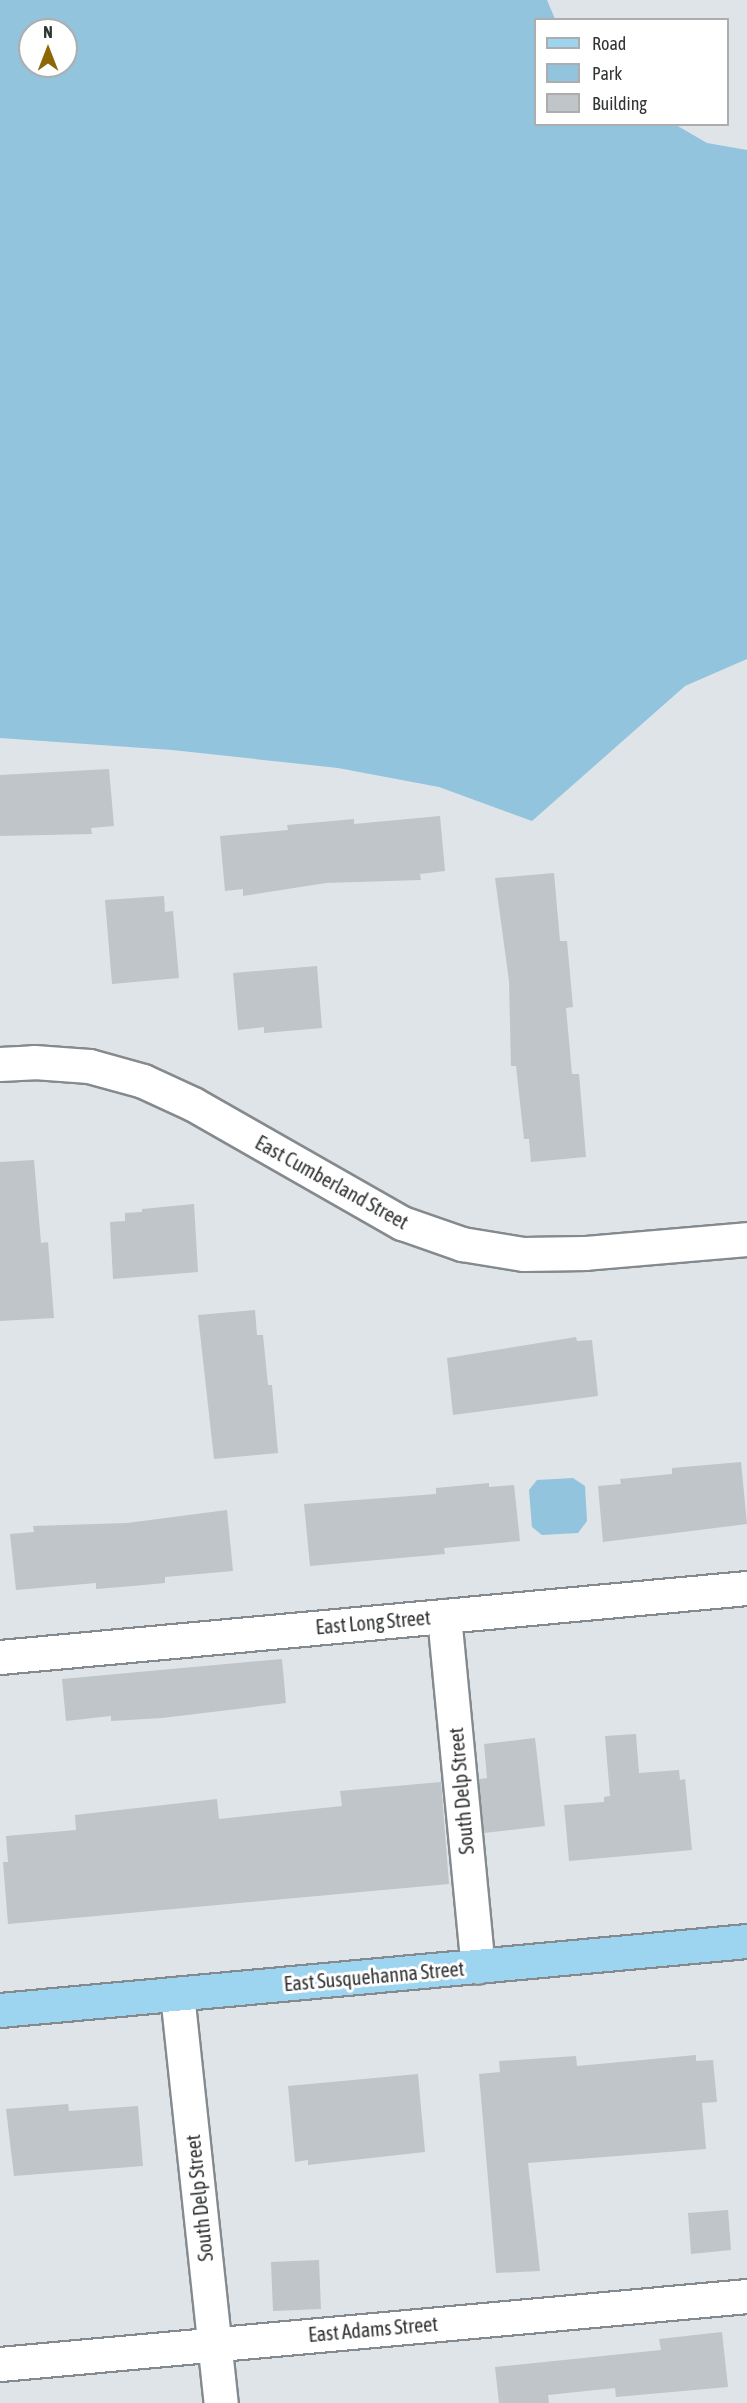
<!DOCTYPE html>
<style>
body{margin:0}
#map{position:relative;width:747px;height:2403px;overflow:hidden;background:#dee4e7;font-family:"Asap Condensed",sans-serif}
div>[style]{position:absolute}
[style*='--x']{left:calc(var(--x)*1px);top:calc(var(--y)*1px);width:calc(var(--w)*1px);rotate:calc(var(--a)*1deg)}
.green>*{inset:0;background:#92c4de}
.building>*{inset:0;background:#bfc5c9}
.roads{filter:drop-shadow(2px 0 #848a8d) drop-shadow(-2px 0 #848a8d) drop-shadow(0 2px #848a8d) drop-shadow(0 -2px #848a8d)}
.minor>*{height:33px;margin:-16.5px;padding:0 16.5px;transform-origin:16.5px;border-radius:16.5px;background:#fff}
.major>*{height:33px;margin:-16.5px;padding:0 16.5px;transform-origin:16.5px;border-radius:16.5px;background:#9dd4ef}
span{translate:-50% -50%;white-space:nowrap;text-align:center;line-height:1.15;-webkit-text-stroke:6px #fff;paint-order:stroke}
.street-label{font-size:20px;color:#313334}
.legend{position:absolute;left:534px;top:18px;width:195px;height:108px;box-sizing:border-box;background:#fff;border:2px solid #adadae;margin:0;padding:8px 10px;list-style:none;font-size:18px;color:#313334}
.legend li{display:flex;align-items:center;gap:12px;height:30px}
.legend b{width:30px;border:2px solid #adadae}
.north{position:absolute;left:18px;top:18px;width:60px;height:60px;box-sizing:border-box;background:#fff;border:2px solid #adadae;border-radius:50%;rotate:0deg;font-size:16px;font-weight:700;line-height:24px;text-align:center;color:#313334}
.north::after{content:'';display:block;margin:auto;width:21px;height:27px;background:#8d6609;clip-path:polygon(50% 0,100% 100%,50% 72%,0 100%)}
</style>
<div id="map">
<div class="green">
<div style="clip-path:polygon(evenodd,0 0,547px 0,555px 19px,536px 20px,536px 124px,676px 125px,707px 143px,747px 150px,747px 659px,685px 686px,532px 821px,439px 787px,338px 768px,172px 750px,0 738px,0 0,30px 30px,66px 30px,66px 66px,30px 66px,30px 30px)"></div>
<div style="clip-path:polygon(573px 1478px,585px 1486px,587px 1521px,578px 1533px,542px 1535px,532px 1527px,529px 1490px,537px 1480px)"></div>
</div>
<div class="building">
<div style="clip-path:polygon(109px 769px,114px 826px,91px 828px,92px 834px,0 836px,0 775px)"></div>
<div style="clip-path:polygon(440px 816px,445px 871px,420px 874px,421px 880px,326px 883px,243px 896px,243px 889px,225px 891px,220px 836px,288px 830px,287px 825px,321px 822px,354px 819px,354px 824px)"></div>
<div style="clip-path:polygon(554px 873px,560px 941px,567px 941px,573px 1007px,566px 1008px,572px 1074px,579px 1074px,586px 1157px,531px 1162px,529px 1139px,524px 1139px,516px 1066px,511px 1066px,509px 981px,495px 878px)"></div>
<div style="clip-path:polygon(164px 896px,165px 912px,173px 911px,179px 978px,112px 984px,105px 900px)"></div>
<div style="clip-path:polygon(317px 966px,322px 1028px,264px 1033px,264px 1027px,238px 1030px,233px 973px)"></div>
<div style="clip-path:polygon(34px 1160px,41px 1243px,48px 1242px,54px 1318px,0 1321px,0 1162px)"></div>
<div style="clip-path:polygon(194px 1204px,198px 1272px,113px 1279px,110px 1222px,125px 1221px,125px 1213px,142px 1212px,142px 1209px)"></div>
<div style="clip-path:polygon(255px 1310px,257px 1335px,263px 1335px,268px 1385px,272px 1385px,278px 1453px,214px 1459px,198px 1315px)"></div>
<div style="clip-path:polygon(576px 1337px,577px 1341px,592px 1340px,598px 1396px,453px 1415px,447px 1358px)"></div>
<div style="clip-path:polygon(741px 1462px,747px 1524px,603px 1542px,598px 1486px,621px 1484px,620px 1479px,672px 1474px,672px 1468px)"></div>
<div style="clip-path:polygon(489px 1483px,489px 1487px,514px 1485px,520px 1541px,444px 1548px,445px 1554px,310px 1566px,304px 1504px,436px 1494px,436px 1488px)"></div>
<div style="clip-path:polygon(227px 1510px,233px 1571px,165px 1577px,165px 1583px,133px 1586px,96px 1589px,96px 1583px,16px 1590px,10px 1534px,34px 1532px,33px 1526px,127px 1523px)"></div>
<div style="clip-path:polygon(282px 1659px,286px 1703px,162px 1718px,111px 1721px,111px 1716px,66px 1721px,62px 1679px)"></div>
<div style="clip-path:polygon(636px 1734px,639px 1773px,679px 1770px,680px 1780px,685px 1779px,692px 1850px,569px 1861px,564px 1805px,604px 1802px,604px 1797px,610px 1796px,605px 1736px)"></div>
<div style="clip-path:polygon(535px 1738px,545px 1826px,484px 1833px,479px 1779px,487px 1778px,484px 1744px)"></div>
<div style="clip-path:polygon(441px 1782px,449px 1884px,8px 1924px,3px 1862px,8px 1862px,6px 1836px,76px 1830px,75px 1815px,217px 1799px,219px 1819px,342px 1806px,340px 1791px)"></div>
<div style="clip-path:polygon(696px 2055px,696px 2061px,713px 2060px,717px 2102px,702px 2103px,706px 2149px,528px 2163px,540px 2271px,496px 2273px,479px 2074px,500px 2072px,499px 2061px,576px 2056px,577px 2066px)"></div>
<div style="clip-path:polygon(418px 2074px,425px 2152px,308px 2165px,308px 2160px,295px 2162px,288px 2086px)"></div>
<div style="clip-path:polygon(68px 2104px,69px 2111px,138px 2106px,143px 2166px,14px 2176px,6px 2109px)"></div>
<div style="clip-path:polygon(728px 2210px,731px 2250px,691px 2254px,688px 2213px)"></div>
<div style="clip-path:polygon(319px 2260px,321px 2309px,273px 2311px,271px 2262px)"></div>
<div style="clip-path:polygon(722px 2332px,728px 2387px,616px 2397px,615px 2388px,548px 2395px,549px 2403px,499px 2403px,495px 2367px,661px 2350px,659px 2339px)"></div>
</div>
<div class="roads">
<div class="minor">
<div style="--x:0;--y:1064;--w:34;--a:-3"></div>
<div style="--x:34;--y:1062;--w:55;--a:4.2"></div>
<div style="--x:89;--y:1066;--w:56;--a:15.5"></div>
<div style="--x:143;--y:1081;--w:55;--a:24.7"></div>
<div style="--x:193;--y:1104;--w:241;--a:29.7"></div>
<div style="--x:402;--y:1223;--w:64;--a:19.3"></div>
<div style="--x:462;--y:1244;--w:62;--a:9.3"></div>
<div style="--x:523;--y:1254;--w:62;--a:-0.9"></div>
<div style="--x:585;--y:1253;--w:163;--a:-4.9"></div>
<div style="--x:444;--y:1616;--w:352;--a:84.5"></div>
<div style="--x:0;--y:1657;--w:750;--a:-5.28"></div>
<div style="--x:177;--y:1994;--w:411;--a:83.9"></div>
<div style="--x:0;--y:2364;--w:750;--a:-5.2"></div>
</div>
<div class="major">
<div style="--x:0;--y:2010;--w:750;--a:-5.28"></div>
</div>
</div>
<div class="street-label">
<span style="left:332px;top:1182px;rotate:29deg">East Cumberland Street</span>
<span style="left:373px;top:1622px;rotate:-5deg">East Long Street</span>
<span style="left:461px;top:1791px;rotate:-95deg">South Delp Street</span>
<span style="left:374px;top:1976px;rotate:-5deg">East Susquehanna Street</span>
<span style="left:199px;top:2198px;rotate:-96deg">South Delp Street</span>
<span style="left:373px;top:2329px;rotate:-5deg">East Adams Street</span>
</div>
<ul class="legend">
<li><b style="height:8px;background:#9dd4ef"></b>Road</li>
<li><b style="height:16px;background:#92c4de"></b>Park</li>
<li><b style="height:16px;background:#bfc5c9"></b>Building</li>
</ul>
<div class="north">N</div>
</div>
